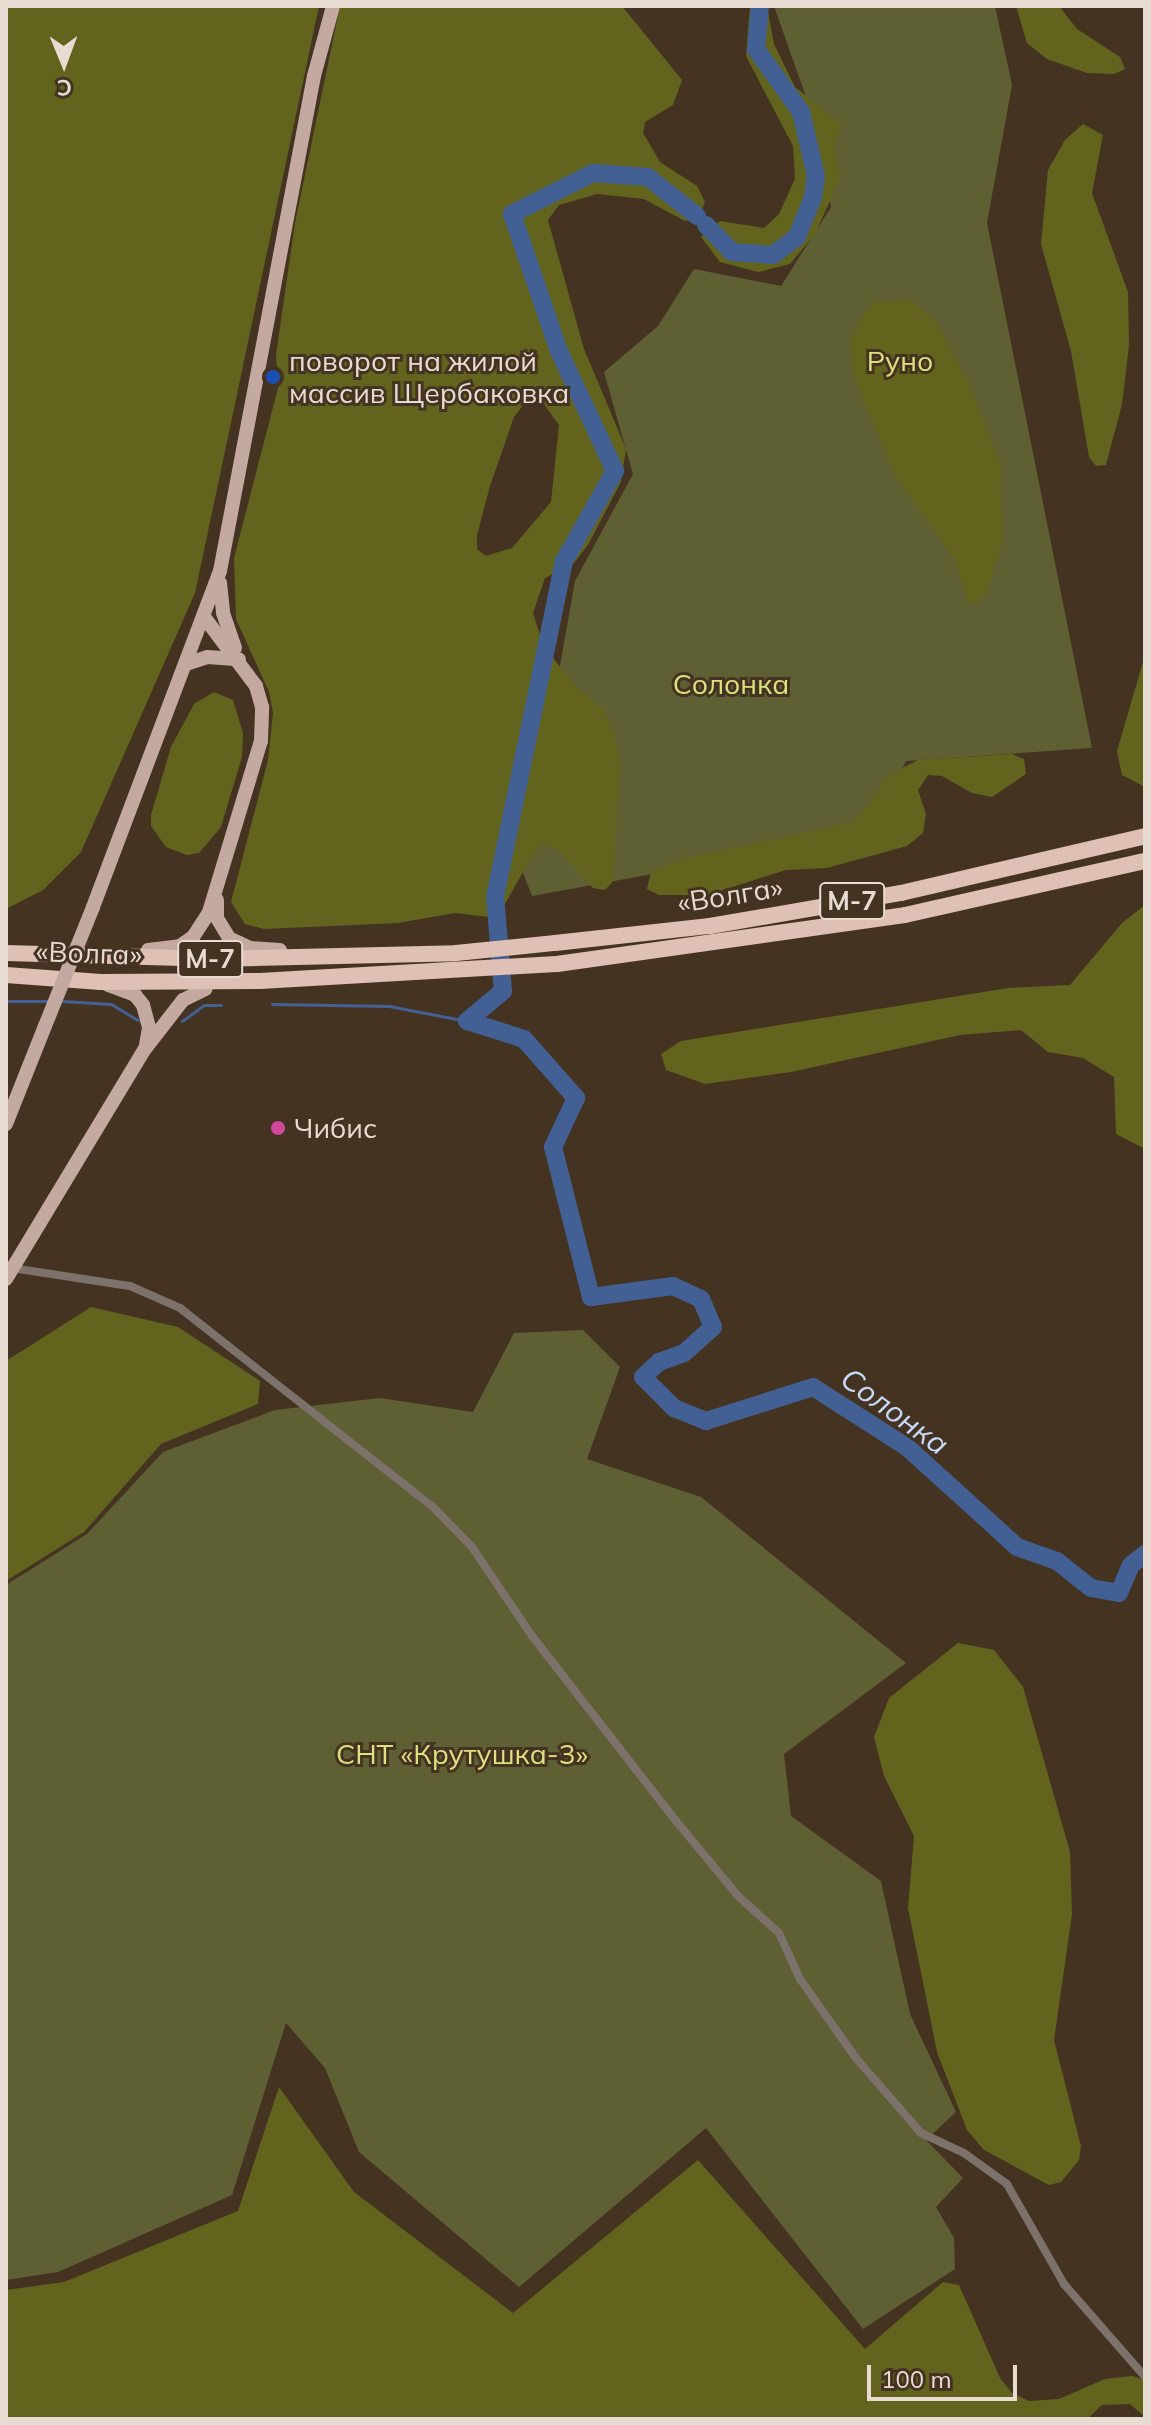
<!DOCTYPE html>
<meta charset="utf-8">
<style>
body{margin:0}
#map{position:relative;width:1151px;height:2425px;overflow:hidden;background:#453322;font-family:Mulish,sans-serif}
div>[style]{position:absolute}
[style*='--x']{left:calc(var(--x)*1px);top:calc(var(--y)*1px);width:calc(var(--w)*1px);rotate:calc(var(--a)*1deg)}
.green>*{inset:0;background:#5e6033}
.forest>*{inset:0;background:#62641d}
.stream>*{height:3px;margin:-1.5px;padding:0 1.5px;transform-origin:1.5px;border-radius:1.5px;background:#426094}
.river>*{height:18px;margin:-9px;padding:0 9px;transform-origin:9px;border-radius:9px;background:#426094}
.street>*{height:8px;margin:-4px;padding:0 4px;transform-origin:4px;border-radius:4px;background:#7d716c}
.primary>*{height:14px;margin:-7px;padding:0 7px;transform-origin:7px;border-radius:7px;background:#c3a9a0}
.highway>*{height:16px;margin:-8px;padding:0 8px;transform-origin:8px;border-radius:8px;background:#dec0b4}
.primary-bridge>*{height:14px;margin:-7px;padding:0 7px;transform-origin:7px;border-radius:7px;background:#c3a9a0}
.dots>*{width:22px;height:22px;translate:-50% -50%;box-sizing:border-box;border:4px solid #453322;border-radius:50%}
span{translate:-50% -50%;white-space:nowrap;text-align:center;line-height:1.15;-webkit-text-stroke:6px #453322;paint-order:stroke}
.shield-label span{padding:2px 6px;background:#453322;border:2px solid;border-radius:6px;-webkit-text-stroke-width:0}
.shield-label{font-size:26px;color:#e8dcd2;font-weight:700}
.poi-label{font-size:28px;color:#e8dcd2}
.left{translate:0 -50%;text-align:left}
.park-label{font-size:28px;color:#dce07e}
.street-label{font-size:28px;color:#e8dcd2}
.water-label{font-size:30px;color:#c7d9f9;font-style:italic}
.frame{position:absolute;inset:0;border:8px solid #e8dcd2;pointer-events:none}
.north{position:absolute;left:24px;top:24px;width:80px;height:80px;-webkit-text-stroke:6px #453322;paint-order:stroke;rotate:179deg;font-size:22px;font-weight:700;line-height:32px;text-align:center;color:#e8dcd2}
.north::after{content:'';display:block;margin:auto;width:28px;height:36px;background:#e8dcd2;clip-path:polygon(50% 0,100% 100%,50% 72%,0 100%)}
.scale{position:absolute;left:867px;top:2365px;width:150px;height:36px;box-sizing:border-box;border:4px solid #e8dcd2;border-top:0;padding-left:10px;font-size:24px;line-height:28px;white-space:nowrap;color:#e8dcd2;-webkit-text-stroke:6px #453322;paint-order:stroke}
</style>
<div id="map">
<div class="green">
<div style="clip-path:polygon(774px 6px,995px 6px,1012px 85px,987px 223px,1092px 748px,906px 761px,872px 834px,532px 896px,523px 873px,575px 581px,633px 474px,604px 372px,658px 326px,694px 269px,781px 286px,831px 207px,812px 114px)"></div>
<div style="clip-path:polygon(583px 1330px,620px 1367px,587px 1459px,701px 1497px,906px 1663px,784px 1754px,791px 1816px,881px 1881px,910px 2014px,956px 2112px,926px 2140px,963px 2178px,936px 2207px,954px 2238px,955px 2269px,863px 2329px,706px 2128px,519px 2287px,359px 2152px,325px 2068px,286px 2023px,232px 2195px,58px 2272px,6px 2280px,6px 1585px,87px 1534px,163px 1452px,275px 1410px,380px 1398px,473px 1412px,514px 1333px)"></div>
</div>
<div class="forest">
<div style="clip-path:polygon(6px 6px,319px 6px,195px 593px,81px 852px,43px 890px,6px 909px)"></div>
<div style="clip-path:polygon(evenodd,340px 6px,622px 6px,682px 80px,673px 105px,645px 122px,643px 133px,660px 162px,697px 186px,705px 202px,698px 219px,685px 221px,644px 199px,597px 194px,559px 205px,548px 220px,584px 349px,626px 449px,621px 482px,588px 545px,574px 563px,545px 578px,533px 613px,543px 645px,575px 686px,604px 710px,614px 731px,620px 764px,613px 881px,605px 890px,593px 888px,557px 849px,540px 842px,497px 918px,455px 913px,398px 923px,264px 929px,245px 924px,231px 902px,268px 760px,273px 713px,269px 692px,236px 619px,234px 558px,278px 388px,276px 355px,295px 223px,340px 6px,540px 399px,559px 425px,551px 502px,512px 548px,486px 556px,477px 549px,477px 535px,490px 486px,514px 417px,527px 400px,540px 399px)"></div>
<div style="clip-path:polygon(750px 6px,767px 6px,774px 44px,795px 87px,839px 122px,840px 128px,834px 147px,840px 179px,815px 234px,790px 264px,758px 272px,720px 262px,701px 237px,720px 221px,764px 228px,779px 214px,795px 179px,793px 146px,746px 56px)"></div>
<div style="clip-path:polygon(1016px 6px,1059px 6px,1077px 29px,1120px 57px,1125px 69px,1114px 74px,1087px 73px,1047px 59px,1027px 43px)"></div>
<div style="clip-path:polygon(1083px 124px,1103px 135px,1092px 193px,1128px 292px,1129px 345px,1122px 404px,1106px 465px,1096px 466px,1089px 457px,1071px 351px,1041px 244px,1048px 170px,1065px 140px)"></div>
<div style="clip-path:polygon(909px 299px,935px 320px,970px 385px,1001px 466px,1002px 543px,988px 589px,980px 600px,969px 603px,954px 559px,895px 476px,854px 379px,851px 342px,859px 321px,875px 301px)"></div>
<div style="clip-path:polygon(1145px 655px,1145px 787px,1122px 775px,1117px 751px)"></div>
<div style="clip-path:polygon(214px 692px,233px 700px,243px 733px,242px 757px,221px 827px,199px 853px,187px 855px,166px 847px,151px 826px,151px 815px,171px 747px,194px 704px)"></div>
<div style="clip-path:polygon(1012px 754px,1024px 759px,1026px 774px,992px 797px,972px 793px,942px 776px,928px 775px,918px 790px,926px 814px,923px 833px,907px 846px,827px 868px,786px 870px,707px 895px,659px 895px,647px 889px,651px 872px,681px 859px,849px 823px,869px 805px,887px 776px,918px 760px)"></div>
<div style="clip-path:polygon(1145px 905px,1145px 1149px,1116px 1134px,1114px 1077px,1083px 1058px,1048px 1052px,1021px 1030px,960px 1035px,791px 1072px,705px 1084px,666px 1070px,661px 1054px,681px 1041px,1008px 988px,1070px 985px,1122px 923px)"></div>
<div style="clip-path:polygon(91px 1307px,178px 1327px,260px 1381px,258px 1404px,161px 1444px,84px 1532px,6px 1581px,6px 1361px)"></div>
<div style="clip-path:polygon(958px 1643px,994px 1650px,1023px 1687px,1070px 1852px,1072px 1914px,1054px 2040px,1081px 2146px,1079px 2160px,1061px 2182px,1049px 2185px,984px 2150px,967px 2130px,937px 2052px,908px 1908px,914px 1836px,884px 1776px,874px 1737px,889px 1698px)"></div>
<div style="clip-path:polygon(279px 2087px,354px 2192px,513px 2313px,698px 2160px,865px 2349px,943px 2282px,959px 2285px,1000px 2378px,1012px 2393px,1029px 2401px,1059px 2399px,1105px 2379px,1132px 2376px,1145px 2380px,1145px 2417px,1130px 2404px,1102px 2405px,1087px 2419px,6px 2419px,6px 2290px,64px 2282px,238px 2211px)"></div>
</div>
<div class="stream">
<div style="--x:6;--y:1001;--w:44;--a:0"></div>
<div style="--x:62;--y:1001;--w:49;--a:3.5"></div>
<div style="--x:111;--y:1004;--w:31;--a:31"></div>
<div style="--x:272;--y:1004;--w:117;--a:1"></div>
<div style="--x:389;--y:1006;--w:79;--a:10.9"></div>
<div style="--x:182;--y:1021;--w:27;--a:-36"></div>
<div style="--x:204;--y:1005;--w:17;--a:0"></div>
</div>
<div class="river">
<div style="--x:697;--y:216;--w:63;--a:-141.5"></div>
<div style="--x:648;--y:177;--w:55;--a:-175.8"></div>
<div style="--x:593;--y:173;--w:91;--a:153.2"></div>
<div style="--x:512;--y:214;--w:145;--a:71.1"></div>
<div style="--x:559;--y:351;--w:132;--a:65"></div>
<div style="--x:615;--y:471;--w:103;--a:119.5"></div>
<div style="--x:564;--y:561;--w:342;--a:101.6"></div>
<div style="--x:495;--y:896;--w:95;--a:85.2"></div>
<div style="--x:503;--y:991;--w:47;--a:140.2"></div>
<div style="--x:467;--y:1021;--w:60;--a:17.5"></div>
<div style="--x:524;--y:1039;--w:79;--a:48.6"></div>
<div style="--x:576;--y:1098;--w:54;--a:115.1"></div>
<div style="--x:553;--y:1147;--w:155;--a:75.8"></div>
<div style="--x:591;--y:1297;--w:83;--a:-7.6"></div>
<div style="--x:673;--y:1286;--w:31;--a:25"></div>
<div style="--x:701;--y:1299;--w:30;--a:67"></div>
<div style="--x:713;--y:1327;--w:39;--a:138"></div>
<div style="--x:684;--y:1353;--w:27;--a:160"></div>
<div style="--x:659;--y:1362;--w:22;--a:137"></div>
<div style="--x:643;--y:1377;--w:44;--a:45"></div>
<div style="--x:674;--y:1408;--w:35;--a:22"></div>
<div style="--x:706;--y:1421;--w:112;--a:-17.6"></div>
<div style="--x:813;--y:1387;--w:113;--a:32.7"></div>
<div style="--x:908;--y:1448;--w:147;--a:42.2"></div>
<div style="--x:1017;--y:1547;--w:42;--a:19.3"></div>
<div style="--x:1057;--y:1561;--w:43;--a:38.5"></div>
<div style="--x:1091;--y:1588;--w:28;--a:10"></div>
<div style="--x:1119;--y:1593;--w:30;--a:-67"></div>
<div style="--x:1131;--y:1565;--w:18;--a:-38"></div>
<div style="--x:706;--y:225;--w:37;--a:46"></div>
<div style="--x:732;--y:252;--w:41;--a:4.2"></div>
<div style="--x:773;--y:255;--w:30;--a:-37"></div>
<div style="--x:797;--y:237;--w:43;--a:-68.2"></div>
<div style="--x:813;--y:197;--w:21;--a:-82"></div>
<div style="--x:816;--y:176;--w:66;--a:-103.2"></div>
<div style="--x:801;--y:112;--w:77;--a:-125.5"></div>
<div style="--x:756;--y:49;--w:43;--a:-84.7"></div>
</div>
<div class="street">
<div style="--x:12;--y:1268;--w:119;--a:8.7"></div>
<div style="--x:130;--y:1286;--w:55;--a:23.7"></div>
<div style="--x:180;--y:1308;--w:320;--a:38.2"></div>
<div style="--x:432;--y:1506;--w:57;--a:45.7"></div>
<div style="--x:472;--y:1547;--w:107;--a:56"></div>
<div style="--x:532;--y:1636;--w:236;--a:52.1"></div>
<div style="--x:677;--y:1822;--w:96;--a:50.5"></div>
<div style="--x:738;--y:1896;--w:55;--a:42.1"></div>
<div style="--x:779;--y:1933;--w:51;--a:65.5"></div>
<div style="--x:800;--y:1979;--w:97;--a:54.7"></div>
<div style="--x:856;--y:2058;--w:99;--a:49.1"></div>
<div style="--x:921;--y:2133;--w:47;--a:24.9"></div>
<div style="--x:964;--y:2153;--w:53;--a:35.8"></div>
<div style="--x:1007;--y:2184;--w:115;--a:60.3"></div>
<div style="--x:1064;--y:2284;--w:123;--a:48.9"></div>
</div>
<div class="primary">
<div style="--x:220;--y:583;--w:30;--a:84"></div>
<div style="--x:223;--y:613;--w:37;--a:71"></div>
<div style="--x:189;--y:663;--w:19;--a:-18"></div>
<div style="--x:207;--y:657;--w:32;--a:4"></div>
<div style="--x:217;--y:900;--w:18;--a:90"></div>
<div style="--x:217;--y:918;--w:23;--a:59"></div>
<div style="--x:229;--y:938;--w:23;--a:25"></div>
<div style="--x:250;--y:948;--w:30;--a:4"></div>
<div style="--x:93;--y:907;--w:359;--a:-69.3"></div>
<div style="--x:220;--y:571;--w:504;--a:-79.25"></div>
<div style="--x:314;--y:76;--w:73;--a:-74.8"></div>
<div style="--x:148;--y:950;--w:32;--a:-7"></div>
<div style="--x:180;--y:946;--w:16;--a:-35"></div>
<div style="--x:193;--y:937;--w:30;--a:-57"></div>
<div style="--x:209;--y:912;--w:179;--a:-73.1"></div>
<div style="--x:261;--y:741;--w:34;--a:-88"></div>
<div style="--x:262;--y:707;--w:22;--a:-106"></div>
<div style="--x:256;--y:686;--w:86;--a:-127"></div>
<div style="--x:108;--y:985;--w:29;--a:20"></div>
<div style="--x:135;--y:995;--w:13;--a:51"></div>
<div style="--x:143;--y:1005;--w:24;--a:75"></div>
<div style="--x:149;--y:1028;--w:17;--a:100"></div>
<div style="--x:6;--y:1124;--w:105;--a:-68.3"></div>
<div style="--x:6;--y:1279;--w:269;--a:-58.9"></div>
<div style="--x:145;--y:1049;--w:62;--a:-52.2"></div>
<div style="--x:183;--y:1000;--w:25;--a:-26"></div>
</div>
<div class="highway">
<div style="--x:6;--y:953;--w:211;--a:1.6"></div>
<div style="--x:217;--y:959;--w:239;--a:-1.4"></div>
<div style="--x:456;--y:953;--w:100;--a:-5.8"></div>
<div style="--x:555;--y:943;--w:156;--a:-6.3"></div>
<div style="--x:710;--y:926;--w:194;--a:-9.8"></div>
<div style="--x:901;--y:893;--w:251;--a:-13.1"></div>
<div style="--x:6;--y:975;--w:95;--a:4.2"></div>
<div style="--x:101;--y:982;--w:159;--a:-0.4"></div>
<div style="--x:260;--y:981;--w:297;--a:-3.3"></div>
<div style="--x:557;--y:964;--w:351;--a:-8"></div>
<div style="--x:905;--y:915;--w:246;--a:-12.7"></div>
</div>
<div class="primary-bridge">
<div style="--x:45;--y:1026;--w:128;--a:-68"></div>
</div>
<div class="dots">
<div style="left:273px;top:377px;background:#1a4fb4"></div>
<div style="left:278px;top:1128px;background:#d1479c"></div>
</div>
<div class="shield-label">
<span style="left:852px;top:901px">М-7</span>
<span style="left:210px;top:959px">М-7</span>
</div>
<div class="poi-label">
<span class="left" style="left:289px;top:377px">поворот на жилой<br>массив Щербаковка</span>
<span class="left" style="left:294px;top:1128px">Чибис</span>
</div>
<div class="park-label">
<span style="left:900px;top:361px">Руно</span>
<span style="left:731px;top:684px">Солонка</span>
<span style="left:462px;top:1754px">СНТ «Крутушка-3»</span>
</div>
<div class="street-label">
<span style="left:730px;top:895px;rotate:-9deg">«Волга»</span>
<span style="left:89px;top:953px;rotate:2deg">«Волга»</span>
</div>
<div class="water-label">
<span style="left:895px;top:1411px;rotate:36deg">Солонка</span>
</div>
<div class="frame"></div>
<div class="north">С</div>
<div class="scale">100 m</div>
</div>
